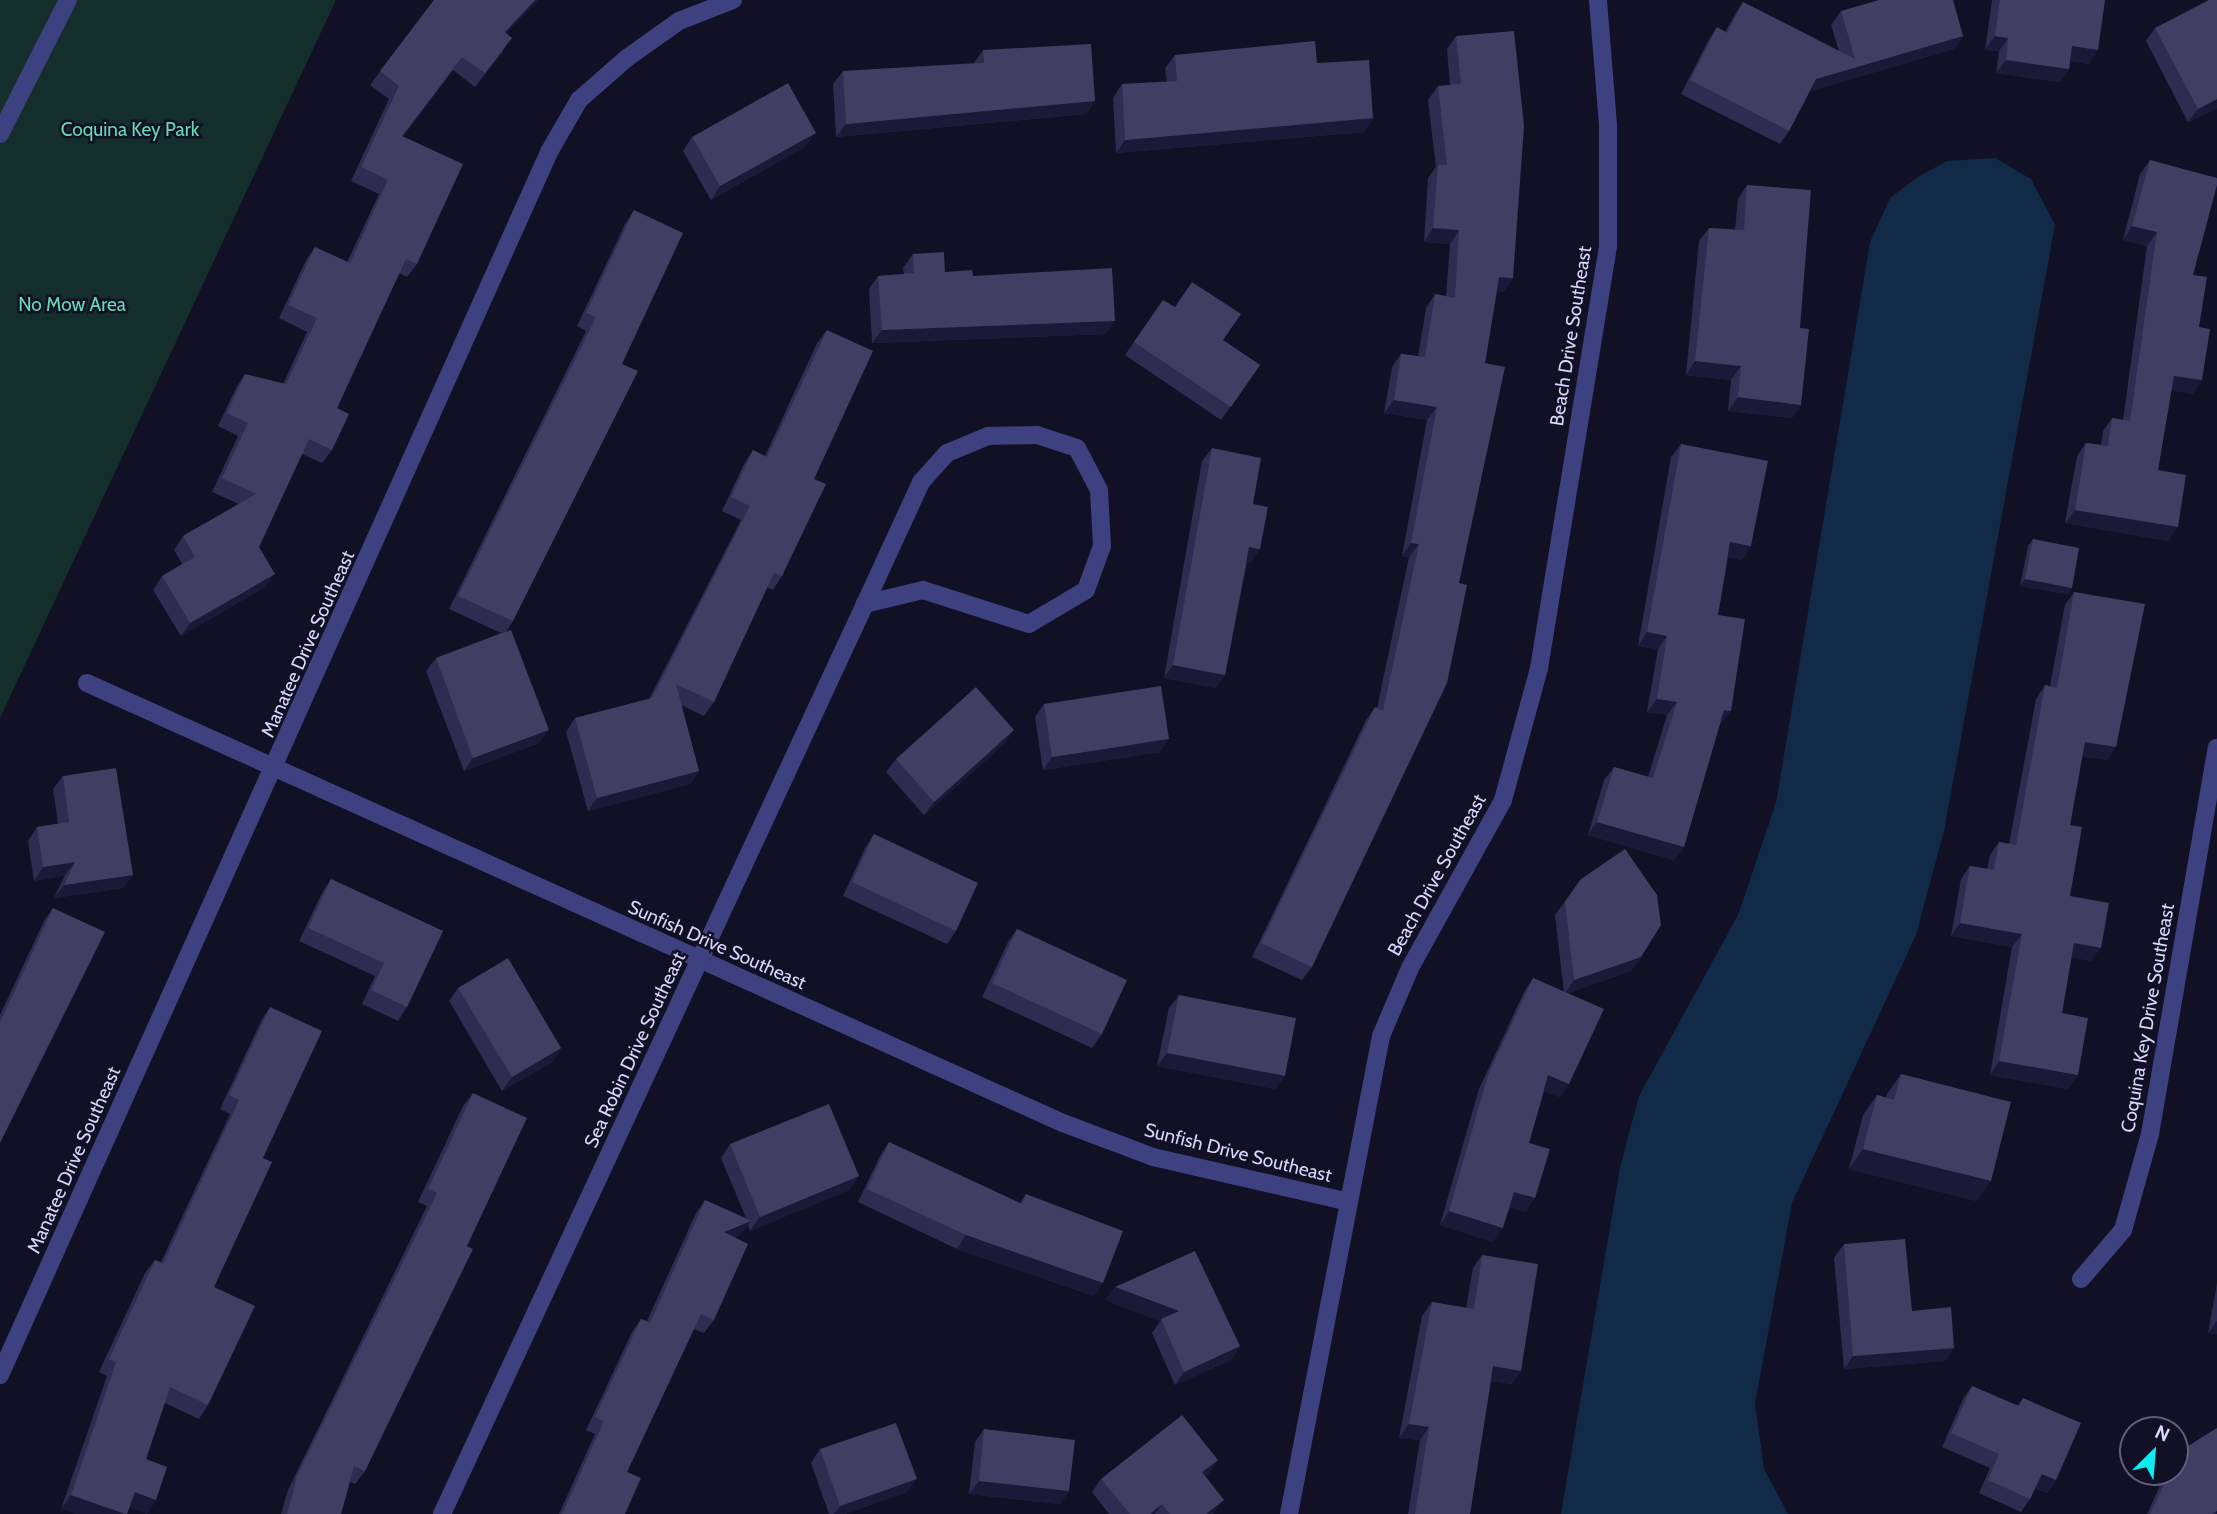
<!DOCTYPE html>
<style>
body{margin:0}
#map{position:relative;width:2217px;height:1514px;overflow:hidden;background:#121024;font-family:Cabin,sans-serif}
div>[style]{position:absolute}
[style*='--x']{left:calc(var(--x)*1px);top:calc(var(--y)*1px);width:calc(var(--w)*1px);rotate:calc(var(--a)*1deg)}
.green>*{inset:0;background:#142e2b}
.water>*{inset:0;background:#112a47}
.lane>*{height:18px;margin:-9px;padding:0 9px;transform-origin:9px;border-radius:9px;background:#3e4180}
.street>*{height:18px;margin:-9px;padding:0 9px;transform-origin:9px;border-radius:9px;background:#3e4180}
.wall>*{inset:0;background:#2f2b51}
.shaded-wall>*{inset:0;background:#1c1837}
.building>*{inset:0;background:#413d63}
span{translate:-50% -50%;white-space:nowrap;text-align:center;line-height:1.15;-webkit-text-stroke:5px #121024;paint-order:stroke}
.park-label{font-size:19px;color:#66d8b3}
.street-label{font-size:19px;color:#d8d6fc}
.north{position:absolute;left:2119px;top:1416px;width:70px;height:70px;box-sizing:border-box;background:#121024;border:2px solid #615f7a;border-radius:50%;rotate:25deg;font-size:19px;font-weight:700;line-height:28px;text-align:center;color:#d8d6fc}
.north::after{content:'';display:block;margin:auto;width:24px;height:32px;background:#0febf0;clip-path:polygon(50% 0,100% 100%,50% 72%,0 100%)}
</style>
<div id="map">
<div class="green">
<div style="clip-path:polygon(0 0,336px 0,0 718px)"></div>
</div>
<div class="water">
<div style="clip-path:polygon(1995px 158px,2031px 179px,2055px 225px,1944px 831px,1916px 935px,1792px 1203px,1755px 1404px,1764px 1469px,1788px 1514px,1561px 1514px,1620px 1168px,1639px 1096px,1738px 915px,1776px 803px,1870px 242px,1890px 198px,1919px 176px,1947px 161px)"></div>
</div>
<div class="lane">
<div style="--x:0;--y:134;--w:150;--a:-63.1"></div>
</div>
<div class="street">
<div style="--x:1037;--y:435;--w:42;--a:18"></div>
<div style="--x:1077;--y:448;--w:47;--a:62.4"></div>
<div style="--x:1099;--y:490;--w:56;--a:86.9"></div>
<div style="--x:1102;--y:546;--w:47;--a:110"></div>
<div style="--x:1086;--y:590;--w:66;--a:149.2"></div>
<div style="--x:1029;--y:624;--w:111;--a:-162.2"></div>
<div style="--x:923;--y:590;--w:60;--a:166.4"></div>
<div style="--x:865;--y:604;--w:134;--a:-65.3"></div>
<div style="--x:921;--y:482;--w:39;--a:-48"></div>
<div style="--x:947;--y:453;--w:44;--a:-22.5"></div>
<div style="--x:988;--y:436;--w:49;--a:-1.2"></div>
<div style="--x:87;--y:683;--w:1071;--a:24.27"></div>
<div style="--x:1063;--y:1123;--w:96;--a:20.7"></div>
<div style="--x:1153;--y:1157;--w:197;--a:12.9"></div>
<div style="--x:2081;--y:1279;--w:65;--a:-49.4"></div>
<div style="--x:2123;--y:1230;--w:100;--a:-74.3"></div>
<div style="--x:2150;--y:1134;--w:392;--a:-80.2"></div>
<div style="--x:0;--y:1375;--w:1341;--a:-65.82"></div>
<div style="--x:549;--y:152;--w:60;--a:-60"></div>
<div style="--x:579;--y:100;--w:64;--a:-41.2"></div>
<div style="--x:627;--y:58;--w:64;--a:-35.4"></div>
<div style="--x:679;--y:21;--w:58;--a:-21.3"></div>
<div style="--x:442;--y:1514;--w:1004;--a:-65.07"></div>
<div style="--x:1289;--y:1514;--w:487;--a:-79.1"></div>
<div style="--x:1381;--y:1036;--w:74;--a:-66.9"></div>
<div style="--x:1410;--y:968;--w:192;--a:-61"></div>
<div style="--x:1503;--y:800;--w:137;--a:-74.7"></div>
<div style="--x:1539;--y:668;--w:427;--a:-80.7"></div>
<div style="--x:1608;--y:247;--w:122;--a:-90"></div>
<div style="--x:1608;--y:125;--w:125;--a:-94.6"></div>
</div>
<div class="wall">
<div style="clip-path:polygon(434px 0,538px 0,506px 33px,503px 51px,475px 87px,453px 70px,403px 136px,417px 264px,407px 277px,399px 273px,337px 408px,332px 450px,322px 463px,302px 454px,259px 547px,265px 587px,181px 636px,153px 590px,162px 576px,182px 564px,174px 550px,183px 536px,239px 504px,212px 492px,238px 436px,218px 426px,236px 388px,245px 374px,283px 384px,307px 332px,279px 318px,306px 260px,315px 247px,347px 262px,379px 194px,351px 181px,389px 99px,370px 85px)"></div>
<div style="clip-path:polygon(1992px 0,2105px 0,2089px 64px,2070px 61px,2069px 69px,2060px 82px,1996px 73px,1999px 51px,1985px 50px)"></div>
<div style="clip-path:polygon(1743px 2px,1839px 51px,1831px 25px,1841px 11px,1963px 36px,1954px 49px,1810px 91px,1789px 131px,1780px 144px,1681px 94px,1708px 41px,1717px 27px,1725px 32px,1734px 16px)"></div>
<div style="clip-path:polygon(2155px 28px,2217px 108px,2188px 122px,2146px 41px)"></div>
<div style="clip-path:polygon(1456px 36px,1513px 278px,1503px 292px,1497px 291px,1485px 363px,1312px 967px,1302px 980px,1252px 957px,1366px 720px,1375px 707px,1377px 708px,1409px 557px,1402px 556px,1427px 420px,1384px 413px,1392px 367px,1401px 354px,1418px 356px,1426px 308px,1435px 294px,1446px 296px,1450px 244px,1424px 242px,1428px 178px,1436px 167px,1428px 100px,1438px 86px,1450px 85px,1447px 49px)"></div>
<div style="clip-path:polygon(983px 50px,1095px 101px,1086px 114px,836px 137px,833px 84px,843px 71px,974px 63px)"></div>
<div style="clip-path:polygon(1175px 55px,1317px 63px,1373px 118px,1364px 132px,1116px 153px,1113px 98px,1122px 84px,1167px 82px,1165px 68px)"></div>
<div style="clip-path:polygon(692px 137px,806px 146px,711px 200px,683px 151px)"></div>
<div style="clip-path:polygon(2150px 160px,2193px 275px,2199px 327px,2193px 394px,2171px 390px,2158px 470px,2168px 541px,2065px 523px,2077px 456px,2086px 443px,2101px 445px,2103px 431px,2112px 418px,2123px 420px,2147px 246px,2123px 240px,2140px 174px)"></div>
<div style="clip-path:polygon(1747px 185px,1800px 328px,1801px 405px,1792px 418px,1728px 411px,1731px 380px,1686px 375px,1699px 241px,1709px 228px,1735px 230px,1738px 199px)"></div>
<div style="clip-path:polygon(634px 210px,622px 364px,513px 621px,506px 632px,539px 743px,464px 771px,426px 671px,436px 658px,501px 633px,449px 609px,586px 331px,577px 326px,625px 224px)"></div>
<div style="clip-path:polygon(913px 254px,945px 272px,973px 276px,1106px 334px,872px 343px,869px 289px,878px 276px,904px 274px,903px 268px)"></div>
<div style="clip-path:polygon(1163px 300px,1260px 365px,1221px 420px,1125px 355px)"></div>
<div style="clip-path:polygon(827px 330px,814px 479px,782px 576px,773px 590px,767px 587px,714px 702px,704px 716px,681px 705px,699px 771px,690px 784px,588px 811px,566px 732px,575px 718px,649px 699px,741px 520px,722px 511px,744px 464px,753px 450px,765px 456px,817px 343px)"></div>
<div style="clip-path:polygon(1681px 444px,1751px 546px,1742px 560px,1728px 557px,1718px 615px,1731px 711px,1721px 724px,1720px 724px,1684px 847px,1674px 860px,1588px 835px,1604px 780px,1614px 767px,1648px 777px,1667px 715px,1647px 712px,1658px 649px,1638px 646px,1671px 457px)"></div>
<div style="clip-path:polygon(1212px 448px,1260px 549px,1250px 563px,1247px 562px,1225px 675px,1216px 688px,1164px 678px,1202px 461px)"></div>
<div style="clip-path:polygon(2033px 539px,2072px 588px,2067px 594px,2020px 586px,2028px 546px)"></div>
<div style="clip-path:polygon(2074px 592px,2107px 760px,2082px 756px,2070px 825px,2070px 896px,2091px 961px,2071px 957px,2062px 1013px,2078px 1075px,2068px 1089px,1990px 1075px,2012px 947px,1951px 936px,1961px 879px,1970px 866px,1987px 869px,1990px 855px,1999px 842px,2009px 844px,2036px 699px,2045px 685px,2050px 686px,2065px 605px)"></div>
<div style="clip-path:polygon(1044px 704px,1160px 752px,1043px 770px,1035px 717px)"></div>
<div style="clip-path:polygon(1005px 743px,924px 815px,886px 772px,896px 759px)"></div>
<div style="clip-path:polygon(63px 776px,133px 875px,123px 888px,54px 898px,65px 875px,34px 881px,28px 841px,37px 827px,58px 824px,53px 789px)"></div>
<div style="clip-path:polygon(874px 834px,956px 931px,947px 944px,843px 896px,865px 848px)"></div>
<div style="clip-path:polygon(331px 879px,443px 931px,407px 1007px,398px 1021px,362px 1004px,375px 976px,299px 941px,322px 893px)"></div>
<div style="clip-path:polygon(1581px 879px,1641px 957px,1631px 971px,1568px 993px,1569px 1084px,1560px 1097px,1544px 1091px,1529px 1143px,1526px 1212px,1510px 1207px,1493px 1242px,1440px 1225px,1479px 1089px,1524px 992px,1533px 978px,1564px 992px,1555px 915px)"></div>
<div style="clip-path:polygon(53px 908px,0 1143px,0 1015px,44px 921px)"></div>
<div style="clip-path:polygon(1017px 929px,1102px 1034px,1092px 1048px,982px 997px,1008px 942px)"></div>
<div style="clip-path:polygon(458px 988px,561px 1048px,552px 1062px,502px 1091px,449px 1001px)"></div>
<div style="clip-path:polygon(1179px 995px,1276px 1089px,1157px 1066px,1169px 1008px)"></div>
<div style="clip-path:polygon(270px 1007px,263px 1158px,214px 1287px,208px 1405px,199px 1419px,165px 1403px,146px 1459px,156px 1500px,147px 1514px,129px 1507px,61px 1509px,107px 1376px,99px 1372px,145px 1273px,155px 1260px,161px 1262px,230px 1114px,220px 1109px,261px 1021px)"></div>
<div style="clip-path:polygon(1901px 1074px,1977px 1201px,1849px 1169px,1863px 1115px,1877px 1095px,1886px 1098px,1887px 1094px)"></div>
<div style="clip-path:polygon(473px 1093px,467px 1246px,365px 1471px,355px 1484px,350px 1482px,341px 1514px,281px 1514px,288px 1490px,427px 1206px,418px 1202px,463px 1106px)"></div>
<div style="clip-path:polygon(889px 1142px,1020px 1203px,1026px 1194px,1094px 1296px,957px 1249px,858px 1202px,880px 1156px)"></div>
<div style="clip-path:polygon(730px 1144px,859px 1176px,849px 1190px,750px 1231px,748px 1225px,741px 1234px,735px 1237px,714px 1320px,704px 1333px,694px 1329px,627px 1472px,625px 1514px,559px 1514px,595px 1434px,586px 1430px,632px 1332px,641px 1319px,647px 1321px,696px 1213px,705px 1200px,746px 1218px,721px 1158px)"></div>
<div style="clip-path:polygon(1844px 1244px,1912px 1311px,1954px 1348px,1945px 1361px,1844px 1369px,1834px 1258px)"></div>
<div style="clip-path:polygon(1482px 1255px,1521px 1371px,1512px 1384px,1491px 1381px,1470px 1514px,1408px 1514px,1420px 1440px,1399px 1438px,1422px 1316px,1432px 1302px,1466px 1308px,1473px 1268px)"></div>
<div style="clip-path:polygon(2217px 1283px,2217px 1334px,2208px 1333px)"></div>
<div style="clip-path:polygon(1105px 1300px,1240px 1346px,1231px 1360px,1175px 1385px,1152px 1333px,1160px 1321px)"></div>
<div style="clip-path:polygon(1972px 1386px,2017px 1406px,2023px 1398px,2056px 1480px,2047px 1493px,2035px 1488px,2030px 1499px,2021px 1512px,1979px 1493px,1990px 1468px,1942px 1447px,1963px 1399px)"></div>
<div style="clip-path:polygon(984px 1429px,1069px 1491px,1060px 1504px,969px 1494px,975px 1442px)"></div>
<div style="clip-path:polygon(820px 1449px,907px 1492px,845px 1514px,829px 1514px,811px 1463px)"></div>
<div style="clip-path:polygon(1218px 1460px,1209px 1473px,1205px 1476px,1214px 1513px,1213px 1514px,1109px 1514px,1092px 1492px,1101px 1479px)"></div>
<div style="clip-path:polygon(2161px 1472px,2175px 1472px,2217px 1514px,2147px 1514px,2164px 1477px)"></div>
</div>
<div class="shaded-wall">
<div style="clip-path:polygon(535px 0,538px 0,495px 45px,505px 32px)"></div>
<div style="clip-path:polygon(1963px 36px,1954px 49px,1807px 92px,1816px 79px)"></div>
<div style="clip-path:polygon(1995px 36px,2008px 38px,1999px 51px,1985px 50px)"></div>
<div style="clip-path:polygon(2072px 46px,2098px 50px,2089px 64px,2063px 60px)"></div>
<div style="clip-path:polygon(2006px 60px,2069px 69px,2060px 82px,1996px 73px)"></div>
<div style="clip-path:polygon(2217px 99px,2217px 108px,2188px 122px,2198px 109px)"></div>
<div style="clip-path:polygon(1095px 101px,1086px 114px,836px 137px,846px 124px)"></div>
<div style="clip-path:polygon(1373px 118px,1364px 132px,1116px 153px,1125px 140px)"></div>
<div style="clip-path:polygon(816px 133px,806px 146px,711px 200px,720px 186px)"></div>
<div style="clip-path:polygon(2132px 226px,2157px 232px,2147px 246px,2123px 240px)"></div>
<div style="clip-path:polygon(1433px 228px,1459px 230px,1450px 244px,1424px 242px)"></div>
<div style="clip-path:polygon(1499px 277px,1513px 278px,1503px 292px,1490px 291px)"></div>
<div style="clip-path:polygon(1115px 321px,1106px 334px,872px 343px,882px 330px)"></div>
<div style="clip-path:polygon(1695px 361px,1741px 366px,1731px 380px,1686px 375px)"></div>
<div style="clip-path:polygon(2174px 376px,2202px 380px,2193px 394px,2164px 389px)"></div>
<div style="clip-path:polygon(1738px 397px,1801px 405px,1792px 418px,1728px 411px)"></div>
<div style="clip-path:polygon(1394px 400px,1437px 407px,1427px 420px,1384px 413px)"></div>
<div style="clip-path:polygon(2075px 510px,2178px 527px,2168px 541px,2065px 523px)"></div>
<div style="clip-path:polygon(1730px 542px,1751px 546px,1742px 560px,1721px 555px)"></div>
<div style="clip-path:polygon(1411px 543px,1419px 544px,1409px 557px,1402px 556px)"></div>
<div style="clip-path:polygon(1249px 547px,1260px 549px,1250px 563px,1240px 561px)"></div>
<div style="clip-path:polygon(275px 574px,265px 587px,181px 636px,190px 623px)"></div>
<div style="clip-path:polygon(2025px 579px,2072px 588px,2067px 594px,2020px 586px)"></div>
<div style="clip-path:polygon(1647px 632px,1667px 636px,1658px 649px,1638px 646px)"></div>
<div style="clip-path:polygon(1173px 665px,1225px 675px,1216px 688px,1164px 678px)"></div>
<div style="clip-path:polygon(1657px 699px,1677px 702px,1667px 715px,1647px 712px)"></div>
<div style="clip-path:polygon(1724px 710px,1731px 711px,1721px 724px,1715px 723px)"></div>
<div style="clip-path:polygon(549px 730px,539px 743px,464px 771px,473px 758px)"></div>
<div style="clip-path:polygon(1014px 730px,1005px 743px,924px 815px,934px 802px)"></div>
<div style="clip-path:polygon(1169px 739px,1160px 752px,1043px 770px,1052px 757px)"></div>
<div style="clip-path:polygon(2085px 742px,2116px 747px,2107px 760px,2075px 755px)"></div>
<div style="clip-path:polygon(699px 771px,690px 784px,588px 811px,597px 798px)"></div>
<div style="clip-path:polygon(1597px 822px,1684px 847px,1674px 860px,1588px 835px)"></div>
<div style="clip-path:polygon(75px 862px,65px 875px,34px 881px,43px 867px)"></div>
<div style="clip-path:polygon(133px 875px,123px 888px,54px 898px,64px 885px)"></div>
<div style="clip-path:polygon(1960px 923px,2022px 934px,2012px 947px,1951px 936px)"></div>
<div style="clip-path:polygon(2074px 943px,2101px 948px,2091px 961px,2064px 956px)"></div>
<div style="clip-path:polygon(1641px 957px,1631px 971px,1565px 994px,1574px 980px)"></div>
<div style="clip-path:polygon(561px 1048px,552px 1062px,502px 1091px,512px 1077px)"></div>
<div style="clip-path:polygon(1167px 1053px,1285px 1076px,1276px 1089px,1157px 1066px)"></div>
<div style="clip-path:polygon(1999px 1061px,2078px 1075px,2068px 1089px,1990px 1075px)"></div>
<div style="clip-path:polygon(1548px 1075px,1569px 1084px,1560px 1097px,1539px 1089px)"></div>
<div style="clip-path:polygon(1863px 1149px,1991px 1181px,1977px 1201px,1849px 1169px)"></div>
<div style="clip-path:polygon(859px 1176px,849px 1190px,750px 1231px,760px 1217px)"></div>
<div style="clip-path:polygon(1514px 1192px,1535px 1198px,1526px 1212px,1505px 1205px)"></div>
<div style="clip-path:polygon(1449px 1211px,1503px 1228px,1493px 1242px,1440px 1225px)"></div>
<div style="clip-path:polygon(751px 1221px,741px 1234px,714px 1246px,724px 1232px)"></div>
<div style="clip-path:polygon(966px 1235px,1103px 1283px,1094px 1296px,957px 1249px)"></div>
<div style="clip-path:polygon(1115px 1287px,1179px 1311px,1160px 1321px,1105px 1300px)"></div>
<div style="clip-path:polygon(2217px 1321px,2217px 1334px,2208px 1333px)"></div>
<div style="clip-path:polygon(1240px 1346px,1231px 1360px,1175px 1385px,1184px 1372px)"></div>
<div style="clip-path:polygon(1954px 1348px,1945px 1361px,1844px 1369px,1853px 1356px)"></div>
<div style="clip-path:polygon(1493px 1366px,1521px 1371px,1512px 1384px,1484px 1380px)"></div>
<div style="clip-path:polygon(1409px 1424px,1429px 1427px,1420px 1440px,1399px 1438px)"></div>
<div style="clip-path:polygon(1218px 1460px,1209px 1473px,1192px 1486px,1202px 1472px)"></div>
<div style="clip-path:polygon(2042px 1474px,2056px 1480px,2047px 1493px,2032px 1487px)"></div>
<div style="clip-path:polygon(917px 1479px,907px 1492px,845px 1514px,834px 1514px,840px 1506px)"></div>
<div style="clip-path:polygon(979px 1481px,1069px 1491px,1060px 1504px,969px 1494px)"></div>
<div style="clip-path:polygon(135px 1492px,156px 1500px,147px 1514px,125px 1506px)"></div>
<div style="clip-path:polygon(71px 1495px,125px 1514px,76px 1514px,61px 1509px)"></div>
<div style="clip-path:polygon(1224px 1500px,1214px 1513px,1206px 1514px)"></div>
<div style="clip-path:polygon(1162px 1504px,1155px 1514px,1150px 1514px)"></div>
</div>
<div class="building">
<div style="clip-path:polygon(434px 0,535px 0,505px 32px,512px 38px,485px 73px,462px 57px,402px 136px,463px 164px,417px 264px,406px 259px,337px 408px,349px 414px,332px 450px,309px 439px,259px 547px,275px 574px,190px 623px,162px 576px,195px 557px,183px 536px,256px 494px,222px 478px,248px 423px,227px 413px,245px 374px,286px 384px,317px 318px,288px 305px,315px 247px,350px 263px,388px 180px,361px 167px,399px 86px,380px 71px)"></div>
<div style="clip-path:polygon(1879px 0,1953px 0,1963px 36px,1816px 79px,1789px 131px,1690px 80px,1717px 27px,1727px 33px,1743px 2px,1855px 59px,1841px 11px)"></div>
<div style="clip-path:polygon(2000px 0,2105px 0,2098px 50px,2072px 46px,2069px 69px,2006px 60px,2008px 38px,1995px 36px)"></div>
<div style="clip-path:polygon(2209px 0,2217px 0,2217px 99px,2198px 109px,2155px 28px)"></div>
<div style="clip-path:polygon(1514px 31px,1524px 126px,1513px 278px,1499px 277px,1485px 363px,1505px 367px,1459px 583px,1467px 585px,1447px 683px,1312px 967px,1261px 943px,1375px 707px,1383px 711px,1419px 544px,1411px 543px,1437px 407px,1394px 400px,1401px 354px,1425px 357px,1435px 294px,1455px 298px,1459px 230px,1433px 228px,1438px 165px,1447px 165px,1438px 86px,1461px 84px,1456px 36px)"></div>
<div style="clip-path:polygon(1315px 41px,1317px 63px,1369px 60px,1373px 118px,1125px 140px,1122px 84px,1177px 81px,1175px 55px)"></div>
<div style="clip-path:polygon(1091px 44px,1095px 101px,846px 124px,843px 71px,984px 63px,983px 50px)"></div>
<div style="clip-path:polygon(788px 83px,816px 133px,720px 186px,692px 137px)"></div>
<div style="clip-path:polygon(2150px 160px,2217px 178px,2217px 185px,2193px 275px,2207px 277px,2199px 327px,2210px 329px,2202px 380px,2174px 376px,2158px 470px,2186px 475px,2178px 527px,2075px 510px,2086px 443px,2108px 446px,2112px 418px,2130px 421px,2157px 232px,2132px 226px)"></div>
<div style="clip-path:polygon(1747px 185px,1811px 190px,1800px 328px,1809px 329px,1801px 405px,1738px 397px,1741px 366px,1695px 361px,1709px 228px,1744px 230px)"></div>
<div style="clip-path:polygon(634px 210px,683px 233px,622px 364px,638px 371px,513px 621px,458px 596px,596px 317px,586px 313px)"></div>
<div style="clip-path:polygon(944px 252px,945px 272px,972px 270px,973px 276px,1112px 268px,1115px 321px,882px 330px,878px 276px,914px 273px,913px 254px)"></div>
<div style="clip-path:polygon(1192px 282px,1241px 314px,1223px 340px,1260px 365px,1231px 407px,1134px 342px,1163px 300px,1175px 307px)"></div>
<div style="clip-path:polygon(827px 330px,873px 351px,814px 479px,826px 484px,782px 576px,774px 573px,714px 702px,676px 684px,699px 771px,597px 798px,575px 718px,652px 698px,750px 506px,731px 497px,753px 450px,767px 457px)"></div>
<div style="clip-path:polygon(1681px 444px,1768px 461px,1751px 546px,1730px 542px,1718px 615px,1745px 619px,1731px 711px,1724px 710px,1684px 847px,1597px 822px,1614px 767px,1653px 778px,1677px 702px,1657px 699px,1667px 636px,1647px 632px)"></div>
<div style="clip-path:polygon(1212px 448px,1261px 458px,1253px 504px,1268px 507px,1260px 549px,1249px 547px,1225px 675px,1173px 665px)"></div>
<div style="clip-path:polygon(2033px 539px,2079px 548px,2072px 588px,2025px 579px)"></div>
<div style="clip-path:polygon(2074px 592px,2145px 604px,2116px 747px,2085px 742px,2070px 825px,2082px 827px,2070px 896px,2109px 903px,2101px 948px,2074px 943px,2062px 1013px,2088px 1018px,2078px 1075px,1999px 1061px,2022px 934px,1960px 923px,1970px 866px,1994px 870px,1999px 842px,2016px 845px,2045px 685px,2057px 688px)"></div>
<div style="clip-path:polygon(511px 630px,549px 730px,473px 758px,436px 658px)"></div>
<div style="clip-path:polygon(1161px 686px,1169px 739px,1052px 757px,1044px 704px)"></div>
<div style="clip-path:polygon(976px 687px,1014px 730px,934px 802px,896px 759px)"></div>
<div style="clip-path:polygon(116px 768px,133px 875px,64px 885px,75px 862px,43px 867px,37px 827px,69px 822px,63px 776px)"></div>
<div style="clip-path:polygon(874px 834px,978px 883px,956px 931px,852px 882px)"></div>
<div style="clip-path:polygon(1625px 849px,1657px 895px,1661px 925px,1641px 957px,1574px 980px,1565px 902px,1581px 879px)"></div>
<div style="clip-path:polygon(331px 879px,443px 931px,407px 1007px,371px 990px,384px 963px,308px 928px)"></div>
<div style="clip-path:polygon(53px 908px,105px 932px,0 1143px,0 1022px)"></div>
<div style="clip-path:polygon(1017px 929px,1127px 980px,1102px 1034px,992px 983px)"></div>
<div style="clip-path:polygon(508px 958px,561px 1048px,512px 1077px,458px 988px)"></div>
<div style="clip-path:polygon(1533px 978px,1604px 1009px,1569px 1084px,1548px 1075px,1529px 1143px,1550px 1149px,1535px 1198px,1514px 1192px,1503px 1228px,1449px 1211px,1488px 1075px)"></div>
<div style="clip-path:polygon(1179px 995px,1296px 1018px,1285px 1076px,1167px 1053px)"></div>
<div style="clip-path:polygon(270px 1007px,322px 1031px,263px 1158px,272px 1162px,214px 1287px,255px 1306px,208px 1405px,170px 1387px,146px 1459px,167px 1467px,156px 1500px,135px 1492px,127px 1514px,125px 1514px,71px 1495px,116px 1362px,109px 1359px,155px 1260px,163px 1264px,239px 1100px,229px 1095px)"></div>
<div style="clip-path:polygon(1901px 1074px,2011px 1102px,1991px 1181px,1863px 1149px,1877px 1095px,1894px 1100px)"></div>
<div style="clip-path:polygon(473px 1093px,527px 1118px,467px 1246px,473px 1249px,365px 1471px,354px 1466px,341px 1514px,287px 1514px,297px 1476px,437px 1193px,428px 1189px)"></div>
<div style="clip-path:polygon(829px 1104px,859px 1176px,760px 1217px,730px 1144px)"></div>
<div style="clip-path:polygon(889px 1142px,1022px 1204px,1026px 1194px,1123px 1231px,1103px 1283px,966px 1235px,867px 1189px)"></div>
<div style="clip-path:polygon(705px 1200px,751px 1221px,724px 1232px,748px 1244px,714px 1320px,701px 1314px,627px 1472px,641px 1478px,625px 1514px,562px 1514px,604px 1421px,595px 1417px,641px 1319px,650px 1323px)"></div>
<div style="clip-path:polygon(1905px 1239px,1912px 1311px,1951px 1307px,1954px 1348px,1853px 1356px,1844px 1244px)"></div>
<div style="clip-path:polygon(1195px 1251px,1240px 1346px,1184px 1372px,1161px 1319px,1179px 1311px,1115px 1287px)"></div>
<div style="clip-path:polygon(1482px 1255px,1538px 1264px,1521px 1371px,1493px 1366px,1470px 1514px,1415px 1514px,1429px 1427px,1409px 1424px,1432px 1302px,1474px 1309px)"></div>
<div style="clip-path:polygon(1972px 1386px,2019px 1406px,2023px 1398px,2081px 1423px,2056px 1480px,2042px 1474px,2030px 1499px,1988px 1480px,1999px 1454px,1951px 1433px)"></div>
<div style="clip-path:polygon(1182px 1415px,1218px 1460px,1202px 1472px,1224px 1500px,1206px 1514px,1170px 1514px,1162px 1504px,1150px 1514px,1130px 1514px,1101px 1479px)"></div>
<div style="clip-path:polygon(896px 1423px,917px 1479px,840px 1506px,820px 1449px)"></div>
<div style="clip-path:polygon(2217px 1428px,2217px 1511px,2212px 1514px,2150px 1514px,2170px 1472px,2175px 1472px,2175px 1454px)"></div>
<div style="clip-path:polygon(984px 1429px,1075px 1440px,1069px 1491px,979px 1481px)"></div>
</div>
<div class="park-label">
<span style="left:130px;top:130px">Coquina Key Park</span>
<span style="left:72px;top:305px">No Mow Area</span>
</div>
<div class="street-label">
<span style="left:1571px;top:336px;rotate:-81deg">Beach Drive Southeast</span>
<span style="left:308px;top:644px;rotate:-66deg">Manatee Drive Southeast</span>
<span style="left:1437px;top:875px;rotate:-61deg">Beach Drive Southeast</span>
<span style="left:717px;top:945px;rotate:24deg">Sunfish Drive Southeast</span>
<span style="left:2148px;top:1018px;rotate:-80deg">Coquina Key Drive Southeast</span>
<span style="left:635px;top:1050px;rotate:-65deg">Sea Robin Drive Southeast</span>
<span style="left:1238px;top:1153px;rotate:14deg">Sunfish Drive Southeast</span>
<span style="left:74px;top:1160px;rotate:-66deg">Manatee Drive Southeast</span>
</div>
<div class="north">N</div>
</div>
